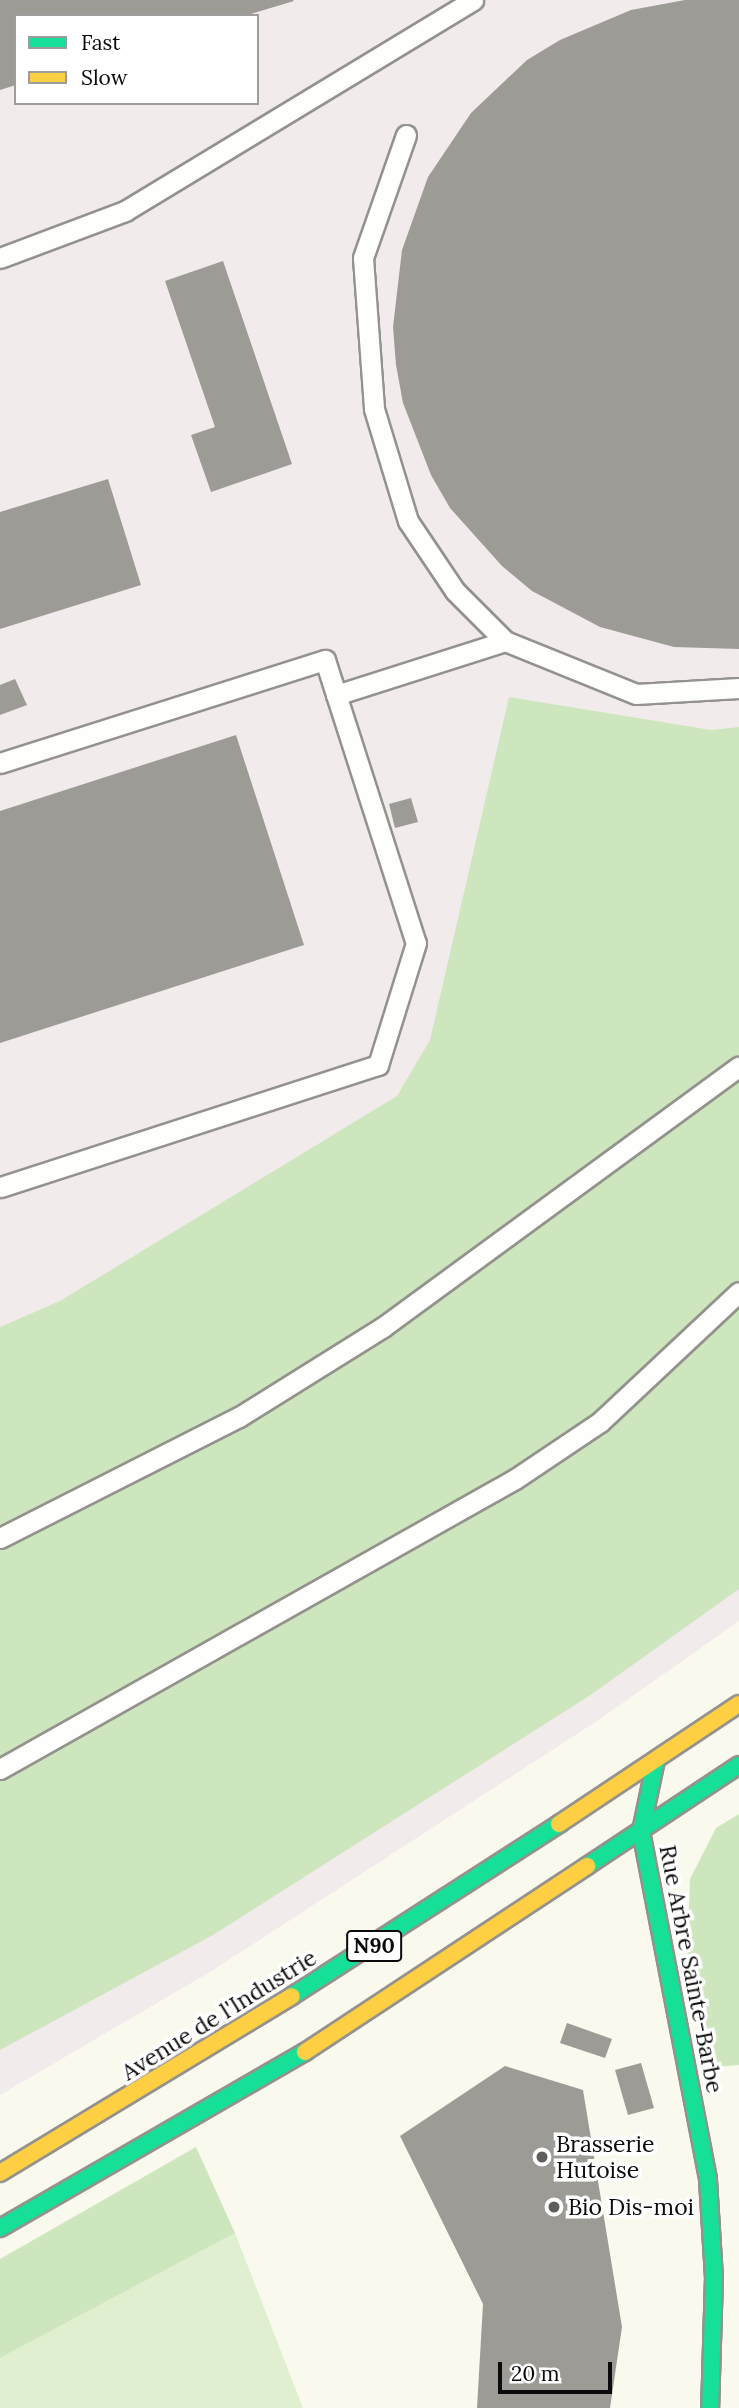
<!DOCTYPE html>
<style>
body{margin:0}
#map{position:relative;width:739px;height:2408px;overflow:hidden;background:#faf9ee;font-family:Lora,serif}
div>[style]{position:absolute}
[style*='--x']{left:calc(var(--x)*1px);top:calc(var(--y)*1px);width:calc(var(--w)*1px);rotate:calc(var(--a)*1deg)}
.industrial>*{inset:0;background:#f1ebec}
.green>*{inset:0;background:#dfefcf}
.forest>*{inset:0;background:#cee6be}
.building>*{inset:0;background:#9c9b95}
.roads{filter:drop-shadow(2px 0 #93928d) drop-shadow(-2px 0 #93928d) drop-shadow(0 2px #93928d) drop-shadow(0 -2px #93928d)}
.lane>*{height:19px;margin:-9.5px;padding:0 9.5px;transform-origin:9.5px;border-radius:9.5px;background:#fefefc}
.fast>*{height:16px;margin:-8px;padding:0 8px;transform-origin:8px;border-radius:8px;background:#16e098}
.slow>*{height:16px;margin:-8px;padding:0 8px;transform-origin:8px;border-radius:8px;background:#ffcf43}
.dots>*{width:19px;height:19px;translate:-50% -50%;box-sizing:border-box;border:4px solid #fff;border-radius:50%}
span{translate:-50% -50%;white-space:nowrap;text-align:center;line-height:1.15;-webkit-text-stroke:7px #fff;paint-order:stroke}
.shield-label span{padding:2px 5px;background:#fff;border:2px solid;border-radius:5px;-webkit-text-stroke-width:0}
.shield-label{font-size:21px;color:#0b0b0b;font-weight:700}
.street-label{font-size:23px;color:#0b0b0b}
.poi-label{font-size:23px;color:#0b0b0b}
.left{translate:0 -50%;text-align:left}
.legend{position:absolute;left:14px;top:14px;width:245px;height:91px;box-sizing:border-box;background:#fff;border:2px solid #9d9d9d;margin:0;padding:9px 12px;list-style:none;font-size:21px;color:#0b0b0b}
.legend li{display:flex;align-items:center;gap:14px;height:35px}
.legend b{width:35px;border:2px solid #9d9d9d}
.scale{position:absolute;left:498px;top:2362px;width:114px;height:32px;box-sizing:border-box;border:4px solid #0b0b0b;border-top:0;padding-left:9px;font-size:21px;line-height:24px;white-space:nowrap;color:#0b0b0b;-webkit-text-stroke:5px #fff;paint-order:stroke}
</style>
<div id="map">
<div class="industrial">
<div style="clip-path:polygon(evenodd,0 0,739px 0,739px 1621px,600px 1719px,210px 1972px,0 2095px,0 0,16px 16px,257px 16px,257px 103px,16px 103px,16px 16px)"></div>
</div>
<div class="green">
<div style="clip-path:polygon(235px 2233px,303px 2408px,0 2408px,0 2358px)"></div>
</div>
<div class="forest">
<div style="clip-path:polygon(509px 697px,711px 730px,739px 727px,739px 1589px,592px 1694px,213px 1935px,0 2050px,0 1327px,60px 1301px,397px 1096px,430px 1040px)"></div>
<div style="clip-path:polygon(739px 1814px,739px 2065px,717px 2067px,687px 1958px,690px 1879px,716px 1828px)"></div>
<div style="clip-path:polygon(196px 2147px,235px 2233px,0 2358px,0 2259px)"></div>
</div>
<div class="building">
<div style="clip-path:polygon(0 0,293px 0,294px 1px,244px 16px,16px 16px,16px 85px,0 90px)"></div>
<div style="clip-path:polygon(685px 0,739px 0,739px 649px,674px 647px,600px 627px,532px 591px,502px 566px,450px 508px,431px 475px,403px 403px,396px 365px,393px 327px,402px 250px,428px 177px,471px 113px,527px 60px,560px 40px,631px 10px)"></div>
<div style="clip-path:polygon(223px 261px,292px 464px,211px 492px,191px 435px,215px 427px,165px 281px)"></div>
<div style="clip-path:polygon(108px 479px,141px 585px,0 629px,0 512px)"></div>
<div style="clip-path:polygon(15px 679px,27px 705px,0 715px,0 685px)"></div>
<div style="clip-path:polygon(236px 735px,304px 945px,0 1043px,0 811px)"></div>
<div style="clip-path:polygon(411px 798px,418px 822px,395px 828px,389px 804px)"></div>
<div style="clip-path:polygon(567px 2023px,612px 2039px,605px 2058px,560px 2043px)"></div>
<div style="clip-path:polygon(641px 2063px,654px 2108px,628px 2115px,615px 2070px)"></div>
<div style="clip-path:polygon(505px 2066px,583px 2090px,622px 2327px,610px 2408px,477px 2408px,483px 2304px,400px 2136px)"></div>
</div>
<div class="roads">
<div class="lane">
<div style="--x:406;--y:135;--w:130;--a:109.3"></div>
<div style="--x:363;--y:258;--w:151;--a:85.8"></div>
<div style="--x:374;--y:409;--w:117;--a:73.1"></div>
<div style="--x:408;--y:521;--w:84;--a:56.1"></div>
<div style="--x:455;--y:591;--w:71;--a:45"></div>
<div style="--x:505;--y:641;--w:141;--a:22"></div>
<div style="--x:636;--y:694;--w:103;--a:-3.3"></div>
<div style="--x:0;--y:258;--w:134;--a:-20.6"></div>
<div style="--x:125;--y:211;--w:407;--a:-31.2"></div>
<div style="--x:336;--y:695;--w:177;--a:-17.7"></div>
<div style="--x:0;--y:763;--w:341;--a:-17.6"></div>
<div style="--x:325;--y:660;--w:297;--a:72.2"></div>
<div style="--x:416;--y:943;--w:128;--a:107.3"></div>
<div style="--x:378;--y:1065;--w:397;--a:162.1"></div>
<div style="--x:0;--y:1538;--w:268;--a:-26.9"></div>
<div style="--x:239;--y:1417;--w:170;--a:-32"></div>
<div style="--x:383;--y:1327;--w:441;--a:-36.2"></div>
<div style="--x:0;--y:1769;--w:591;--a:-29.38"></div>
<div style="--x:515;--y:1479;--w:102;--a:-33.8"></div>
<div style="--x:600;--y:1422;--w:190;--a:-43.1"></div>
</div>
<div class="fast">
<div style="--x:656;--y:1760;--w:73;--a:101.9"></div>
<div style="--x:641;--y:1831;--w:355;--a:79.1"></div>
<div style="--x:708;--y:2180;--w:97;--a:86.5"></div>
<div style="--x:714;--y:2277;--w:131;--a:91.7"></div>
<div style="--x:587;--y:1866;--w:182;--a:-33.6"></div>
<div style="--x:292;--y:1996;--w:318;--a:-32.8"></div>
<div style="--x:0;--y:2228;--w:352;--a:-30"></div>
</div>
<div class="slow">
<div style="--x:559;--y:1824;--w:216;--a:-33.7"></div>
<div style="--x:305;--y:2052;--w:338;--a:-33.4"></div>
<div style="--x:0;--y:2173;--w:341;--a:-31.2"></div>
</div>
</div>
<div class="dots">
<div style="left:542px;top:2157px;background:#5f5e5a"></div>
<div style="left:554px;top:2207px;background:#5f5e5a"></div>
</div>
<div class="shield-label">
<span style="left:374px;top:1946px">N90</span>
</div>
<div class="street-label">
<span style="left:691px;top:1969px;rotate:79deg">Rue Arbre Sainte-Barbe</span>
<span style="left:219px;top:2015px;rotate:-32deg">Avenue de l'Industrie</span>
</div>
<div class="poi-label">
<span class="left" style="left:556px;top:2157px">Brasserie<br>Hutoise</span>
<span class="left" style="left:568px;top:2207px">Bio Dis-moi</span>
</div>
<ul class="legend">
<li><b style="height:9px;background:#16e098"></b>Fast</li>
<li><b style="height:9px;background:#ffcf43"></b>Slow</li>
</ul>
<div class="scale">20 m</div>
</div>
